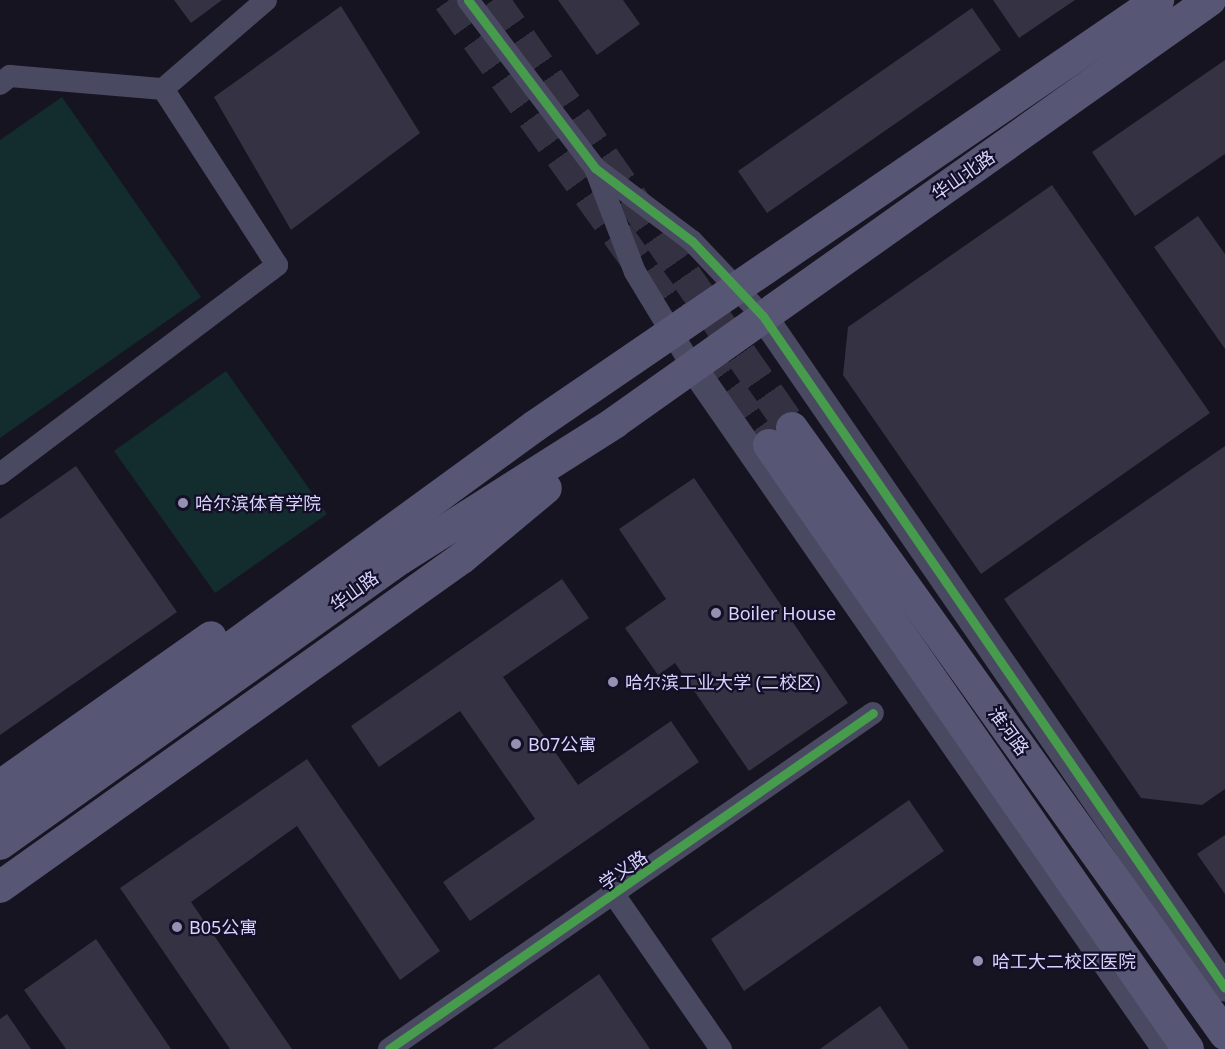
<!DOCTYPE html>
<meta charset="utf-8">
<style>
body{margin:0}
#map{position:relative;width:1225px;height:1049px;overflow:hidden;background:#161421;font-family:"Noto Sans","Noto Sans SC",sans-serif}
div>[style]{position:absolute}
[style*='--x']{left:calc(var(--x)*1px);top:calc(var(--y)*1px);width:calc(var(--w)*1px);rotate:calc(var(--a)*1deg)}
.green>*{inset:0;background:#132c2d}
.building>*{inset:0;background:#343243}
.secondary-tunnel>*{height:32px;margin-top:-16px;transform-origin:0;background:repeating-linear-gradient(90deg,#333142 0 32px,transparent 0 48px)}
.minor>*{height:22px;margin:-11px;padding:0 11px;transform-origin:11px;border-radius:11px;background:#4a4962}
.tertiary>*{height:28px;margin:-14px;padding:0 14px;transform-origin:14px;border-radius:14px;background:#4a4962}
.secondary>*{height:32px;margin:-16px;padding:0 16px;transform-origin:16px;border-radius:16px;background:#575674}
.cycleway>*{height:9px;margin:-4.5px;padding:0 4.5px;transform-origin:4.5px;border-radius:4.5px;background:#469c4c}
.dots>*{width:16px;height:16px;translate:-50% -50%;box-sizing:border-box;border:3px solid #130f26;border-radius:50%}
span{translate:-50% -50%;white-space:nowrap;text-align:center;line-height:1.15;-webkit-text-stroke:4.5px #130f26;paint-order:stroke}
.street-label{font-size:18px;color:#d9d4ff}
.poi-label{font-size:18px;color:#d9d4ff}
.left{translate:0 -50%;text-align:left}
</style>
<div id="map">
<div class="green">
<div style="clip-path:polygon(62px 97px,201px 297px,0 438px,0 140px)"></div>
<div style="clip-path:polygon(226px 371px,327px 514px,215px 593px,114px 451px)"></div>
</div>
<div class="building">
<div style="clip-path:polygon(174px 0,222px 0,191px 23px)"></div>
<div style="clip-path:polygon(558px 0,623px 0,640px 24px,597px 55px)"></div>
<div style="clip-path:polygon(993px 0,1075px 0,1019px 38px)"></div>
<div style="clip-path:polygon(341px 6px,420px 133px,291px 230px,214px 97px)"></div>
<div style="clip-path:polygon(972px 8px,1001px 50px,767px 213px,738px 171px)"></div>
<div style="clip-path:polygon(1225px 60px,1225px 154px,1135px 216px,1092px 152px)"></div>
<div style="clip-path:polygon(1052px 185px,1210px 413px,981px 574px,843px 375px,848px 327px)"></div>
<div style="clip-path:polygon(1198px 216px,1225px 254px,1225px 349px,1154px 247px)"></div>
<div style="clip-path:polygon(1225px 446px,1225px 789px,1202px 805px,1141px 798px,1004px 599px)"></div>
<div style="clip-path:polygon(76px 466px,177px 612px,0 735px,0 519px)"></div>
<div style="clip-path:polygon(694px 478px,848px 703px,749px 771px,675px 663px,658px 675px,625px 628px,666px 599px,619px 529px)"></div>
<div style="clip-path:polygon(562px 579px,589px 618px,503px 677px,578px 785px,671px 721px,699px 762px,470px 921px,443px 882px,535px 819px,460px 711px,379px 767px,351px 726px)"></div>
<div style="clip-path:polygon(307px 759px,440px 951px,400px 980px,297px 826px,191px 902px,292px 1049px,230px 1049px,120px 888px)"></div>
<div style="clip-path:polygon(909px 800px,944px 851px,744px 991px,711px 939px)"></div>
<div style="clip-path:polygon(1225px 835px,1225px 894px,1197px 854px)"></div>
<div style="clip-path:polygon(96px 939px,171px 1049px,66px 1049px,24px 990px)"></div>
<div style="clip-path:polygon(599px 974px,650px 1049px,493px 1049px)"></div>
<div style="clip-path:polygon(880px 1006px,909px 1049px,820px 1049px)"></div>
<div style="clip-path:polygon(7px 1014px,31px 1049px,0 1049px,0 1019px)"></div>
</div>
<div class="secondary-tunnel">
<div style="--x:449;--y:0;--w:548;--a:54.28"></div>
<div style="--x:493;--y:0;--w:522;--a:55.06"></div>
</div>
<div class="minor">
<div style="--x:468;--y:0;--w:211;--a:52.9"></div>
<div style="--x:595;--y:168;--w:121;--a:37"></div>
<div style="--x:692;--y:241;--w:103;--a:46.6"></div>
<div style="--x:0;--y:84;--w:13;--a:-39"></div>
<div style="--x:10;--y:76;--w:154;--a:4.9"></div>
<div style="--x:163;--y:89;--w:136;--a:-40.8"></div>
<div style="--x:595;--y:168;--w:111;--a:69"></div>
<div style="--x:635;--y:272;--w:110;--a:58.8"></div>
<div style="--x:0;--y:474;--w:347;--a:-37"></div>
<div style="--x:277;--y:265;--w:210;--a:-122.9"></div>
<div style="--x:615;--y:896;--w:186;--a:55.3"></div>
<div style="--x:389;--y:1049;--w:589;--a:-34.77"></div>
</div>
<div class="tertiary">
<div style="--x:763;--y:316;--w:815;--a:55.49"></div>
<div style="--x:692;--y:366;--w:831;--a:55.24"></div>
</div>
<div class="secondary">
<div style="--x:792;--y:428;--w:745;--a:54.45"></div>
<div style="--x:769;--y:445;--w:735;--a:55.25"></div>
<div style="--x:0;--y:786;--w:258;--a:-35.2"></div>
<div style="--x:0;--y:816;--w:662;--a:-36.09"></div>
<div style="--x:535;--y:426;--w:755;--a:-34.36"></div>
<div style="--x:0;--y:844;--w:491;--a:-35.5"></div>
<div style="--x:400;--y:559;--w:254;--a:-32.4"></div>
<div style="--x:614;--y:423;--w:731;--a:-35.36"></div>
<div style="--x:0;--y:887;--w:567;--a:-35.46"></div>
<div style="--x:462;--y:558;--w:109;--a:-39.8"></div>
</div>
<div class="cycleway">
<div style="--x:468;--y:0;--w:211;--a:52.9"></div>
<div style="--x:595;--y:168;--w:121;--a:37"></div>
<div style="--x:692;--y:241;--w:103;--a:46.6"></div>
<div style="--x:763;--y:316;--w:815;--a:55.49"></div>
<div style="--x:389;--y:1049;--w:589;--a:-34.77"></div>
</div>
<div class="dots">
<div style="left:183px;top:503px;background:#9591b1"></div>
<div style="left:716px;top:613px;background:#9591b1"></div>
<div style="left:613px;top:682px;background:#9591b1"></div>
<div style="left:516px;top:744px;background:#9591b1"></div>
<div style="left:177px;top:927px;background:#9591b1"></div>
<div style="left:978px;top:961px;background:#9591b1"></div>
</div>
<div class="street-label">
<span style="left:963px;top:175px;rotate:-35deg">华山北路</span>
<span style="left:354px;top:591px;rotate:-36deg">华山路</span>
<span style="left:1009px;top:731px;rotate:54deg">淮河路</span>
<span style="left:623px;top:870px;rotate:-35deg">学义路</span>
</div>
<div class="poi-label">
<span class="left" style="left:195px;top:503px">哈尔滨体育学院</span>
<span class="left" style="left:728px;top:613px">Boiler House</span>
<span class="left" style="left:625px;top:682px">哈尔滨工业大学 (二校区)</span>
<span class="left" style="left:528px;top:744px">B07公寓</span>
<span class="left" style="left:189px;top:927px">B05公寓</span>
<span class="left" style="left:992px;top:961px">哈工大二校区医院</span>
</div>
</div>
